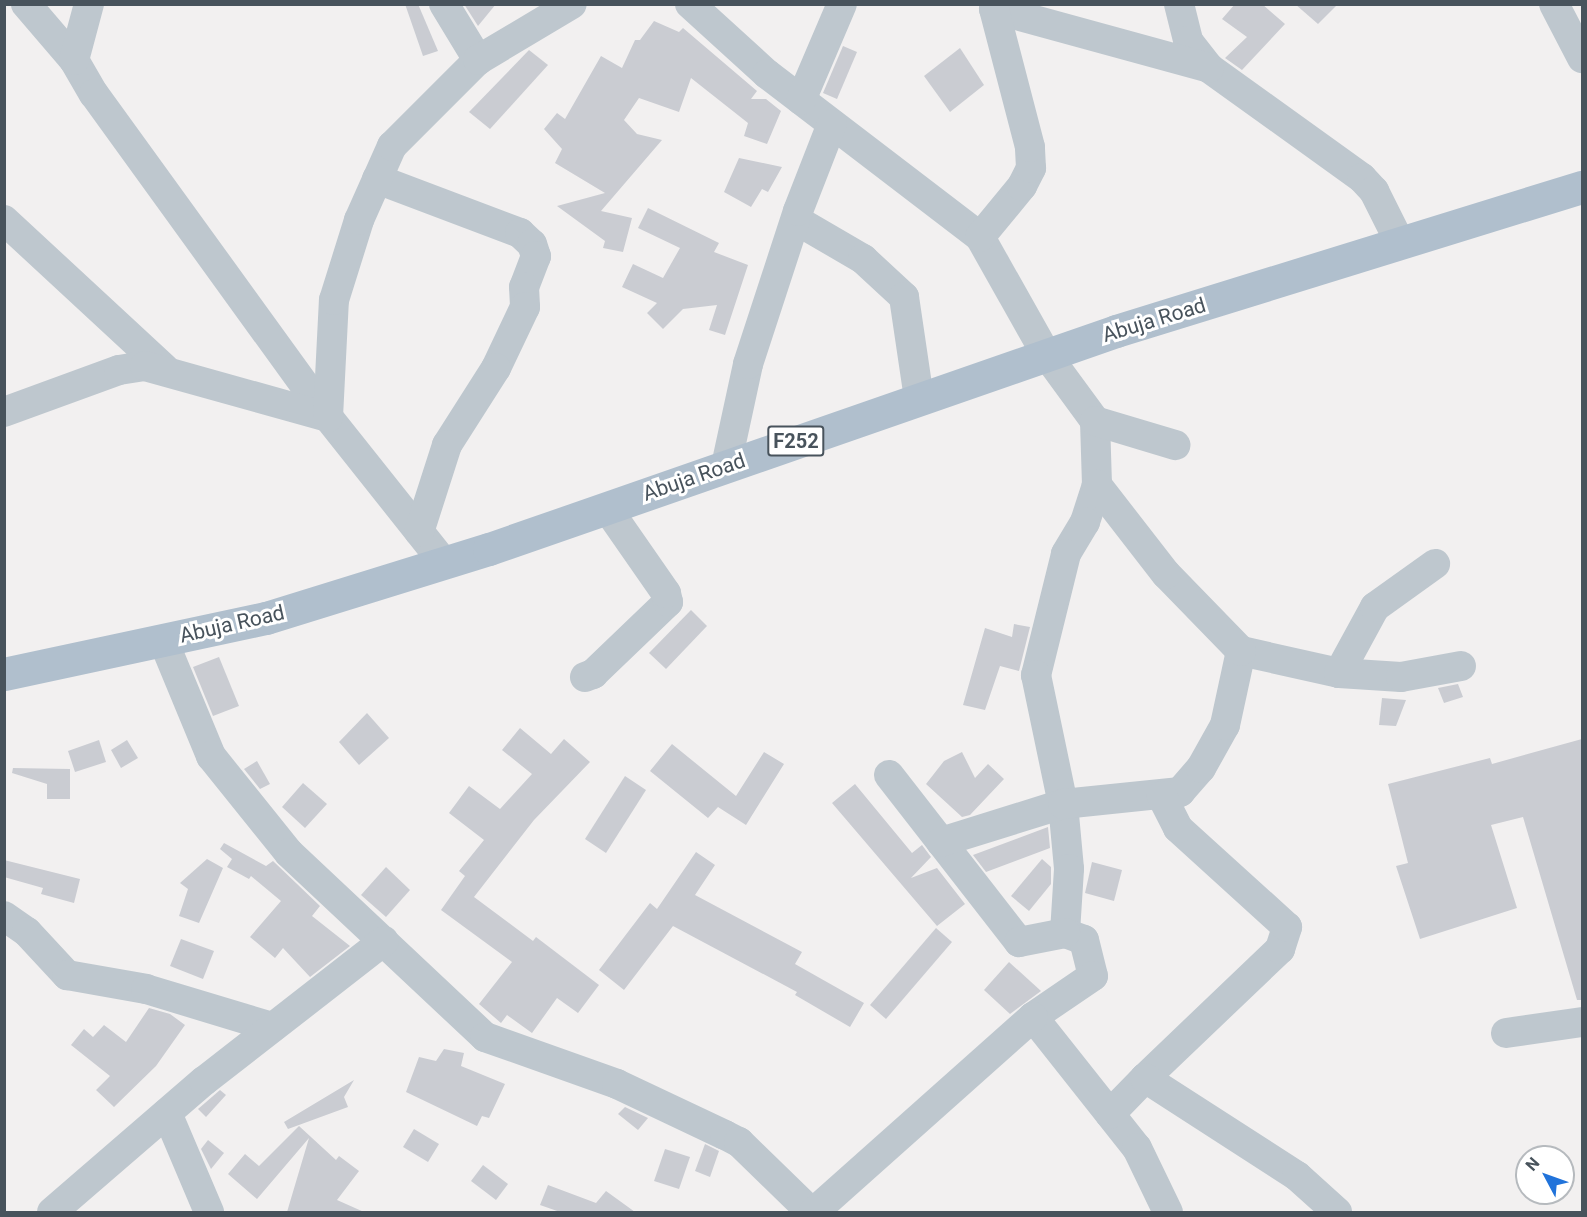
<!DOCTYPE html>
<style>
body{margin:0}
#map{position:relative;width:1587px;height:1217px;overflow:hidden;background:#f2f0f0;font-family:Roboto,sans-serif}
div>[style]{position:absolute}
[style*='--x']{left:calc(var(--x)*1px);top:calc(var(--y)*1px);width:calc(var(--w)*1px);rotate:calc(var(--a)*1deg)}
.building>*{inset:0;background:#caccd2}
.minor>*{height:30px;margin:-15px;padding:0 15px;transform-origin:15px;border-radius:15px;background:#bec7ce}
.major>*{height:33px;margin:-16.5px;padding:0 16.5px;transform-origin:16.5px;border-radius:16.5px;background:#b0bfcd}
span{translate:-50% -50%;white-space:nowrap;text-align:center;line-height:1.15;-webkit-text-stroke:6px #fff;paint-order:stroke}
.shield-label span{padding:2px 4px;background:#fff;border:2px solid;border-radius:4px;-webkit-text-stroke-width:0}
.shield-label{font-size:20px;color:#48535c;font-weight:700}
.street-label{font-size:21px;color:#48535c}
.frame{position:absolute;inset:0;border:6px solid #48535c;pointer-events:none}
.north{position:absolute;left:1515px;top:1145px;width:60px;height:60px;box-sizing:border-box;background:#fff;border:2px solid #b6babe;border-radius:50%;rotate:311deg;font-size:16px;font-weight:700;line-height:24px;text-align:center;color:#48535c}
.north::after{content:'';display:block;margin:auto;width:21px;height:27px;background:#2173da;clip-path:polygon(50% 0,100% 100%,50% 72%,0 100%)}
</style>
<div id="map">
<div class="building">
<div style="clip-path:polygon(405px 4px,418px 4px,438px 51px,423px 56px)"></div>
<div style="clip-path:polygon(464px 4px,496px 4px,478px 26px)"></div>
<div style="clip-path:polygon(1235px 4px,1262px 4px,1285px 24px,1242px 70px,1225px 58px,1247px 37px,1222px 19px)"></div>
<div style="clip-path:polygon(1295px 4px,1338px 4px,1318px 24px)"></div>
<div style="clip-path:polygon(654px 21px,679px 32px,683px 28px,757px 91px,751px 99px,766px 99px,781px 111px,767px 144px,744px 136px,748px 123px,691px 78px,679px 112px,639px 98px,624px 120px,637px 134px,662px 140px,601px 211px,632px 218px,623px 252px,603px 248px,605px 241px,557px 206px,605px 193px,555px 163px,562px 149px,544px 129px,557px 113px,565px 119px,601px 56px,622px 68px,635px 40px,640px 40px)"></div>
<div style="clip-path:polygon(843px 46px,857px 52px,837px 99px,823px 93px)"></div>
<div style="clip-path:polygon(960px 48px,984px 85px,950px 112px,924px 76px)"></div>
<div style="clip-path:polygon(529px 50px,548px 65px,490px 129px,469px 112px)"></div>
<div style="clip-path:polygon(739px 158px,782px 167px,768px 192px,762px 189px,751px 207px,724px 192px)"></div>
<div style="clip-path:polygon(648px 208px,719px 243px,714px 252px,748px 265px,725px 335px,709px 330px,717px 305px,683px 309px,663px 329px,647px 313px,657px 303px,622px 287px,633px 264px,663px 278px,680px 248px,638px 228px)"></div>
<div style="clip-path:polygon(691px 610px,707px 626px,666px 669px,649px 653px)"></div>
<div style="clip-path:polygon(1014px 624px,1030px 627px,1019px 671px,1000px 666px,985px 710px,963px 705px,985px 628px,1012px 637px)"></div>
<div style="clip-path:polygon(219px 657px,239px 706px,213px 716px,193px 667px)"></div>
<div style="clip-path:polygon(1458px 684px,1463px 697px,1444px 703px,1438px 688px)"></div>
<div style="clip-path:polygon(1382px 698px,1406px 700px,1396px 726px,1379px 725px)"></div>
<div style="clip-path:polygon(367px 713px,389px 738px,359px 765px,339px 742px)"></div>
<div style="clip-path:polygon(520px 728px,551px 754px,564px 739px,590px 762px,534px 820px,474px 897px,533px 941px,536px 937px,599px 985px,578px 1013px,557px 998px,532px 1033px,507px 1015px,501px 1023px,479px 1004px,512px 962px,441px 910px,465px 876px,459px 871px,484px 840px,449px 813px,469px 786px,500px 809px,532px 774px,502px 750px)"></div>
<div style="clip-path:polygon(1582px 739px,1582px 1000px,1577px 1000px,1523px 817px,1491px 825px,1517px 908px,1420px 939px,1396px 866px,1408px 863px,1388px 784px,1490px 758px,1492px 764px)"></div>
<div style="clip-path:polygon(99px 740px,106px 762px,75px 772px,68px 751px)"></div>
<div style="clip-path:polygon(127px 740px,138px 758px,121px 768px,111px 750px)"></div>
<div style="clip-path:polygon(672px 744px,736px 796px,764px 752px,784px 764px,746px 825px,718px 807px,708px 818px,650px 771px)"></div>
<div style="clip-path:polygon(962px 752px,975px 778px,988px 764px,1004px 779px,970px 815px,962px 817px,926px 784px,944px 761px)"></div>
<div style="clip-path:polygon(257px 761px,270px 784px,260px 789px,244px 769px)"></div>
<div style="clip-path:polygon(13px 768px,70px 769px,70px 799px,47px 799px,47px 784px,12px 773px)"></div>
<div style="clip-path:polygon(625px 776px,646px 790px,606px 853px,585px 839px)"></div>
<div style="clip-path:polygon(303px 783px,327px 804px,305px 828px,282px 807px)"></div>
<div style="clip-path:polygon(855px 784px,912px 853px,922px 845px,931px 857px,911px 878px,937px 868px,965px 904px,937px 926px,832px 803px)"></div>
<div style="clip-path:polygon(1048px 827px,1050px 848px,986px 872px,973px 855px)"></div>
<div style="clip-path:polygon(224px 843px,266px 866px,273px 861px,320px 906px,312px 916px,350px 946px,310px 977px,283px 948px,275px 958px,250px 937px,281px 901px,251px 876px,249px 879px,227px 867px,232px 859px,220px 849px)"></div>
<div style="clip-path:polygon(696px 852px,715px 865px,695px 895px,802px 952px,795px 964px,864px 1003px,850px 1027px,795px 995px,797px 992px,673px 926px,624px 990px,599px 970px,650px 903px,657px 909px)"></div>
<div style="clip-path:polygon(207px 859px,223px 868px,199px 923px,179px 916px,188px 889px,180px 883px)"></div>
<div style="clip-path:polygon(1042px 859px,1051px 867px,1051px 884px,1029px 911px,1011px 896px)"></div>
<div style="clip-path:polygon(4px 860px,80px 879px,74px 903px,41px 894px,43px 888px,4px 877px)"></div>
<div style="clip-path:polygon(1092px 862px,1122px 870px,1114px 901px,1085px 893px)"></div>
<div style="clip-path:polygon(386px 867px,410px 890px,386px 917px,361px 895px)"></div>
<div style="clip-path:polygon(936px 928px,952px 942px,886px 1019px,870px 1005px)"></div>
<div style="clip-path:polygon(181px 939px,214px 951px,203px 979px,170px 966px)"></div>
<div style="clip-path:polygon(1009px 962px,1041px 991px,1010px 1014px,984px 990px)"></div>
<div style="clip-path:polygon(149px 1008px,170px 1014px,185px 1025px,156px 1066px,114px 1107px,96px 1090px,110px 1076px,71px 1045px,84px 1029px,93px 1037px,104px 1025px,126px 1042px)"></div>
<div style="clip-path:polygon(444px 1049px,464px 1053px,461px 1066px,505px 1084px,489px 1118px,482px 1116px,477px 1126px,406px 1092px,419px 1057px,436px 1061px)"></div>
<div style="clip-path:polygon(354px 1080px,344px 1097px,348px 1107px,288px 1129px,284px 1122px)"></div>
<div style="clip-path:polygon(220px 1090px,226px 1095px,206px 1117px,198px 1109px)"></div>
<div style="clip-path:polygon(625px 1107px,648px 1118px,638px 1130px,618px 1114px)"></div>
<div style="clip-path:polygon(299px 1126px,336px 1160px,339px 1156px,359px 1171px,337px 1200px,364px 1212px,287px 1212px,309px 1138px,257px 1199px,228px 1174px,245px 1154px,259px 1166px)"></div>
<div style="clip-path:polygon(414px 1129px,439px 1144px,428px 1162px,403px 1147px)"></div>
<div style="clip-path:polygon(208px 1140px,224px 1153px,211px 1169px,201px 1149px)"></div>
<div style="clip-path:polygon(705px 1144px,719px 1151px,710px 1177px,695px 1171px)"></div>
<div style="clip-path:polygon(665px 1149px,690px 1157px,679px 1189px,654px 1181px)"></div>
<div style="clip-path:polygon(483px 1165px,508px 1184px,496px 1200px,471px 1181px)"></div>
<div style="clip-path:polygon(548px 1185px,596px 1203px,606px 1191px,635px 1212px,560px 1212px,540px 1205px)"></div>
</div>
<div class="minor">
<div style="--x:26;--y:4;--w:74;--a:49.4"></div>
<div style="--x:74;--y:60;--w:39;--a:60"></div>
<div style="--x:94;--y:94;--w:399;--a:54.1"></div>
<div style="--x:328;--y:417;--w:186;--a:51.5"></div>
<div style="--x:444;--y:4;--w:66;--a:58.7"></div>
<div style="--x:690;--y:4;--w:104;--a:42.3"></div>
<div style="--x:767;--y:74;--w:268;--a:37.4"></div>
<div style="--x:980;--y:237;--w:134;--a:60.6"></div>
<div style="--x:1046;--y:354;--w:83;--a:53.8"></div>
<div style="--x:1095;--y:421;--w:64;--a:88.2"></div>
<div style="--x:1097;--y:485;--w:39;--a:108"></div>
<div style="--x:1085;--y:522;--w:37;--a:121"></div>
<div style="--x:1066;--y:554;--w:125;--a:103.9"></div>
<div style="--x:1036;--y:675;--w:132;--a:78.2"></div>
<div style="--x:1063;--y:804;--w:65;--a:84.7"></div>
<div style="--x:1069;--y:869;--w:64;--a:93.6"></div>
<div style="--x:1065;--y:933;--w:20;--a:20"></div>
<div style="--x:1084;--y:940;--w:37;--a:76"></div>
<div style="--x:1093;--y:976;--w:73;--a:145.7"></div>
<div style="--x:1033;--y:1017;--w:167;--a:51.6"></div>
<div style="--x:1137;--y:1148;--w:71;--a:64.2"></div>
<div style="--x:1179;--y:4;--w:38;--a:76"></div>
<div style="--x:1188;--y:41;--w:34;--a:52"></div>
<div style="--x:1209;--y:68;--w:188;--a:35.7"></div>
<div style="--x:1362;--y:178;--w:18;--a:47"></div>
<div style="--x:1374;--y:191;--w:58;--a:63.4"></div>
<div style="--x:1554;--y:4;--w:61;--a:62.6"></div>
<div style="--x:994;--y:9;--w:223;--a:15.3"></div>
<div style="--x:74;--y:60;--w:58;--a:-75"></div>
<div style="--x:801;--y:100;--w:104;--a:-66.9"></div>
<div style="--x:377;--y:179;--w:153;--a:20.7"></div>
<div style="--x:520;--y:233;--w:16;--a:43"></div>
<div style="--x:532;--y:244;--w:13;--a:72"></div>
<div style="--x:536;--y:256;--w:33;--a:111"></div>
<div style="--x:524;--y:287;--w:20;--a:87"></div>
<div style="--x:525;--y:307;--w:68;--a:115.4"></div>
<div style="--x:496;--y:368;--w:91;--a:122.5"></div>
<div style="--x:447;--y:445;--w:91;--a:107.8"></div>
<div style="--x:4;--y:220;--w:219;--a:42.8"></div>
<div style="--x:796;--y:220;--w:78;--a:30.2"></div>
<div style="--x:863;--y:259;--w:56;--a:42.8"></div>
<div style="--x:904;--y:297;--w:102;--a:81.6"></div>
<div style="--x:980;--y:237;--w:66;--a:-50.5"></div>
<div style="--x:1022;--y:186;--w:20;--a:-63"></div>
<div style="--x:1031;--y:168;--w:21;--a:-93"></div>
<div style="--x:1030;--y:147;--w:143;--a:-104.6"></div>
<div style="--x:4;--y:412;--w:122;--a:-20.1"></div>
<div style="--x:119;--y:370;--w:26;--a:-9"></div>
<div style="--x:145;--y:366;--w:190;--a:15.6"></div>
<div style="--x:328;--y:417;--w:117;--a:-87.1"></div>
<div style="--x:334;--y:300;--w:84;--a:-72.6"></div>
<div style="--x:359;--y:220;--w:81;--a:-66"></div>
<div style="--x:392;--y:146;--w:122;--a:-45"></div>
<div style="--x:478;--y:60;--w:109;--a:-30.8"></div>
<div style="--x:1095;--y:421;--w:84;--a:16.7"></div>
<div style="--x:726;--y:466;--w:104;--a:-77.8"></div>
<div style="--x:748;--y:364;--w:161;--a:-71.9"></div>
<div style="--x:798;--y:211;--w:93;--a:-68.7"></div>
<div style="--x:163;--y:640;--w:126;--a:67.5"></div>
<div style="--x:211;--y:756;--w:124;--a:51.2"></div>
<div style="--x:289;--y:853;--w:269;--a:43.2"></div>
<div style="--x:485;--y:1037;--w:140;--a:19.6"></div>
<div style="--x:617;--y:1084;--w:119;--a:25.3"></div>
<div style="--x:725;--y:1135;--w:16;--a:27"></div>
<div style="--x:739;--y:1142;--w:100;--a:44.2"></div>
<div style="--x:1241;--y:651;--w:100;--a:12.7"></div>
<div style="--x:1339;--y:673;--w:62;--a:3.7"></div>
<div style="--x:1401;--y:677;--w:61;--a:-10.4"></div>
<div style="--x:1339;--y:673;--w:75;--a:-61.4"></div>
<div style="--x:1375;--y:607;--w:74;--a:-35.6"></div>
<div style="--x:585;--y:677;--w:9;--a:-21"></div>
<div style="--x:593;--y:674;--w:104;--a:-43.8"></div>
<div style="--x:668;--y:602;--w:9;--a:-103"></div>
<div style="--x:666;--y:593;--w:103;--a:-124.8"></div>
<div style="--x:889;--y:775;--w:212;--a:52.1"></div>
<div style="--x:1019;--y:942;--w:47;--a:-11.1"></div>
<div style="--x:941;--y:842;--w:128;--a:-17.3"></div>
<div style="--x:1063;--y:804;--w:118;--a:-5.9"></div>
<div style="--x:1180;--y:792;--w:32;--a:-49"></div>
<div style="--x:1201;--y:768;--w:49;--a:-60.8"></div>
<div style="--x:1225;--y:725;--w:76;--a:-77.8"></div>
<div style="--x:1241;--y:651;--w:107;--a:-134.2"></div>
<div style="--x:1166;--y:574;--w:113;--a:-127.8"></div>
<div style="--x:4;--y:916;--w:28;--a:35"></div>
<div style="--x:27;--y:932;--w:59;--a:47.1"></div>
<div style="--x:67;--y:975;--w:80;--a:10"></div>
<div style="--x:146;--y:989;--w:132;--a:16.8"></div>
<div style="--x:1506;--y:1033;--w:77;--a:-8.2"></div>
<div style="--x:1145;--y:1078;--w:187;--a:-43.7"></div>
<div style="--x:1280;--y:949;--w:23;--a:-72"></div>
<div style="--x:1287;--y:927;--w:147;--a:-137.8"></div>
<div style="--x:1178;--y:828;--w:36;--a:-117"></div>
<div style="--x:167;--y:1113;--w:108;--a:67"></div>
<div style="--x:1110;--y:1114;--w:50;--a:-45.8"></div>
<div style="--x:1145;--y:1078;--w:181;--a:32.8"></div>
<div style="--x:1297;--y:1176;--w:54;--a:42"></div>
<div style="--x:52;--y:1212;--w:201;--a:-40.8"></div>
<div style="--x:204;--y:1081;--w:228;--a:-37.9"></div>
<div style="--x:814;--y:1212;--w:293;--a:-41.7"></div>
</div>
<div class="major">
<div style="--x:4;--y:674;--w:268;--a:-12.1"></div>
<div style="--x:266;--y:618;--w:233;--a:-17.2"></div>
<div style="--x:489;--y:549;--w:664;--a:-19.17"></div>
<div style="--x:1116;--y:331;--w:488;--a:-17.2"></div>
</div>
<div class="shield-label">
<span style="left:796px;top:441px">F252</span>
</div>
<div class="street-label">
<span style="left:1154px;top:320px;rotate:-17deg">Abuja Road</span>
<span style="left:694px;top:477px;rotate:-19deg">Abuja Road</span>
<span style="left:232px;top:624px;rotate:-13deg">Abuja Road</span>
</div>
<div class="frame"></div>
<div class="north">N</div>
</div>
